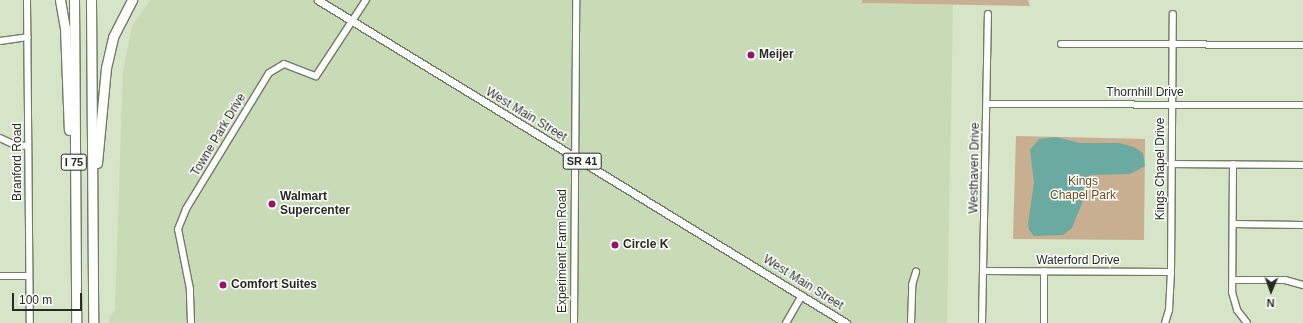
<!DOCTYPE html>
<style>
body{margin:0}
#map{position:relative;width:1303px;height:323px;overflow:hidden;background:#d6e4c8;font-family:Helvetica,sans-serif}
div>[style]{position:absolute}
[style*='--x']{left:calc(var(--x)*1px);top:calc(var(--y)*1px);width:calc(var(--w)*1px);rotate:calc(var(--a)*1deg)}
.built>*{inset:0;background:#c9dab7}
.green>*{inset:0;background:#c7af8f}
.water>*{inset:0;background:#6baaa1}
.roads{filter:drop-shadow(1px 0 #717d64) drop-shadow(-1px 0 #717d64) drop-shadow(0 1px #717d64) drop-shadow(0 -1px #717d64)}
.minor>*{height:6px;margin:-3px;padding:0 3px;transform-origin:3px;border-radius:3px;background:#fff}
.major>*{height:7px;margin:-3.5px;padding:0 3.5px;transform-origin:3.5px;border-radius:3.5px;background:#fff}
.highway>*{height:9px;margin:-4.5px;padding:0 4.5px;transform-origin:4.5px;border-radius:4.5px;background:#fff}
.dots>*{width:11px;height:11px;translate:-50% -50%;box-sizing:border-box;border:2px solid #fff;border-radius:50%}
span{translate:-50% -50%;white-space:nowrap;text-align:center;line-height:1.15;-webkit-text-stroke:3px #fff;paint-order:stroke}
.shield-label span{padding:1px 3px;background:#fff;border:1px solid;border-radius:3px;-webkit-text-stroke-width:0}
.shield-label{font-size:11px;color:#262c21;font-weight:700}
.poi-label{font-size:12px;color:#262c21;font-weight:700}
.left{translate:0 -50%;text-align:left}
.street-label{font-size:12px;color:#262c21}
.park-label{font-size:12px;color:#6e4e1d}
.north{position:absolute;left:1251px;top:271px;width:40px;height:40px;-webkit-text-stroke:3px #fff;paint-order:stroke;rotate:182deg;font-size:11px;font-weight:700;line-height:16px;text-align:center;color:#262c21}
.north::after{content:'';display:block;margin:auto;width:14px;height:18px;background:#262c21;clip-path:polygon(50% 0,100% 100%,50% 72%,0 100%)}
.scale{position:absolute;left:12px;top:293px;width:70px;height:18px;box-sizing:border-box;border:2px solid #262c21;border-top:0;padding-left:5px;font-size:12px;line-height:14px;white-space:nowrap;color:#262c21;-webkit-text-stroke:3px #fff;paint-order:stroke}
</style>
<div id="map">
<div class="built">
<div style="clip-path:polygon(150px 0,862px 0,862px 3px,953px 5px,947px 323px,109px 323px,109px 317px,115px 310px,123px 70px,132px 26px)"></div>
</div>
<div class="green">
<div style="clip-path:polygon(862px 0,1028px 0,1030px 6px,862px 3px)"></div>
<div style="clip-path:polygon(1016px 136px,1145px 139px,1144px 240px,1013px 239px)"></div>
</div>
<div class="water">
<div style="clip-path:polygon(1056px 137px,1080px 143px,1119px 143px,1134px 147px,1143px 153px,1145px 166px,1130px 174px,1091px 175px,1084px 180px,1082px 203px,1072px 228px,1063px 235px,1034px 236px,1029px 230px,1028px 223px,1034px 183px,1030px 150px,1039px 139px)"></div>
</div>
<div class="roads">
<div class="minor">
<div style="--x:27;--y:0;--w:323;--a:89.5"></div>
<div style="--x:0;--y:41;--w:28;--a:-8"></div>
<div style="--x:1061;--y:44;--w:242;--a:0.2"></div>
<div style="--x:988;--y:104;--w:315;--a:0.2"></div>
<div style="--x:0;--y:138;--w:17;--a:25"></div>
<div style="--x:15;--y:145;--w:13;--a:4"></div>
<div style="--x:1172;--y:164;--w:131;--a:0.4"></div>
<div style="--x:1233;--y:164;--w:128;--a:90.4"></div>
<div style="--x:1232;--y:292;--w:19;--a:74"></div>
<div style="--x:1237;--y:310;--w:16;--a:52"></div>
<div style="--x:1233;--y:224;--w:70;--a:0.8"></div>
<div style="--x:984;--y:271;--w:187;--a:0.3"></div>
<div style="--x:0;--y:276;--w:29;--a:0"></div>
<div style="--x:1233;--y:280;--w:52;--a:0"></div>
<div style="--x:1285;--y:280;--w:19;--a:16"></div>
<div style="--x:191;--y:323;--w:34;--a:-92"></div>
<div style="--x:190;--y:289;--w:61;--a:-101.3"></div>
<div style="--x:178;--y:229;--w:22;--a:-68"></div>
<div style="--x:186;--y:209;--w:159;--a:-58.6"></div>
<div style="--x:269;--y:73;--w:17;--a:-31"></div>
<div style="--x:284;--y:64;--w:34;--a:21"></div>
<div style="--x:316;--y:76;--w:91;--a:-56.7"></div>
<div style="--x:574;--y:323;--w:323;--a:-89.6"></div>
<div style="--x:786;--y:323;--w:32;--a:-60"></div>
<div style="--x:911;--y:323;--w:38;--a:-88"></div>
<div style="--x:912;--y:285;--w:14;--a:-73"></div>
<div style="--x:982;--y:323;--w:309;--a:-88.9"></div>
<div style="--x:1044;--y:323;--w:52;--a:-90"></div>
<div style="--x:1165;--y:323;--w:14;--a:-73"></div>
<div style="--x:1169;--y:310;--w:38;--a:-87"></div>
<div style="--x:1171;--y:272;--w:258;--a:-89.6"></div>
</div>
<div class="major">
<div style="--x:318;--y:0;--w:619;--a:31.46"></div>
</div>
<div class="highway">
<div style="--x:60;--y:0;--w:28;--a:80"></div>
<div style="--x:65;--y:28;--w:102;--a:87.8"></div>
<div style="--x:74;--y:0;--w:323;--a:89.6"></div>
<div style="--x:91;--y:0;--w:323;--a:89.6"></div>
<div style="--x:97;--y:163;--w:95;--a:-84.6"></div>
<div style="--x:106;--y:68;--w:32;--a:-77"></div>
<div style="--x:113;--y:37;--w:42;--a:-62.8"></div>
</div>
</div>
<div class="dots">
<div style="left:751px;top:55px;background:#9d1260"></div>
<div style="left:272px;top:204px;background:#9d1260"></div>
<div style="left:615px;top:245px;background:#9d1260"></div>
<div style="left:223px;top:285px;background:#9d1260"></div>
</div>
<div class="shield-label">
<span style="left:582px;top:161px">SR 41</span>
<span style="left:74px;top:162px">I 75</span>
</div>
<div class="poi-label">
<span class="left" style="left:759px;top:55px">Meijer</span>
<span class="left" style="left:280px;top:204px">Walmart<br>Supercenter</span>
<span class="left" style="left:623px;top:245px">Circle K</span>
<span class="left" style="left:231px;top:285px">Comfort Suites</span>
</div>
<div class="street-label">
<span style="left:1145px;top:93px">Thornhill Drive</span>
<span style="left:526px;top:115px;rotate:31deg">West Main Street</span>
<span style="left:219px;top:135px;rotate:-59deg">Towne Park Drive</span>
<span style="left:18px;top:162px;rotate:-90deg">Branford Road</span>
<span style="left:975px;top:168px;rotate:-89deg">Westhaven Drive</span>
<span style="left:1161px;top:169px;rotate:-90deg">Kings Chapel Drive</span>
<span style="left:563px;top:251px;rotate:-90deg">Experiment Farm Road</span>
<span style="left:1078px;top:261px">Waterford Drive</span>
<span style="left:803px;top:283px;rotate:32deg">West Main Street</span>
</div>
<div class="park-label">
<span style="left:1083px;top:189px">Kings<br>Chapel Park</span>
</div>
<div class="north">N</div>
<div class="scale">100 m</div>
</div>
